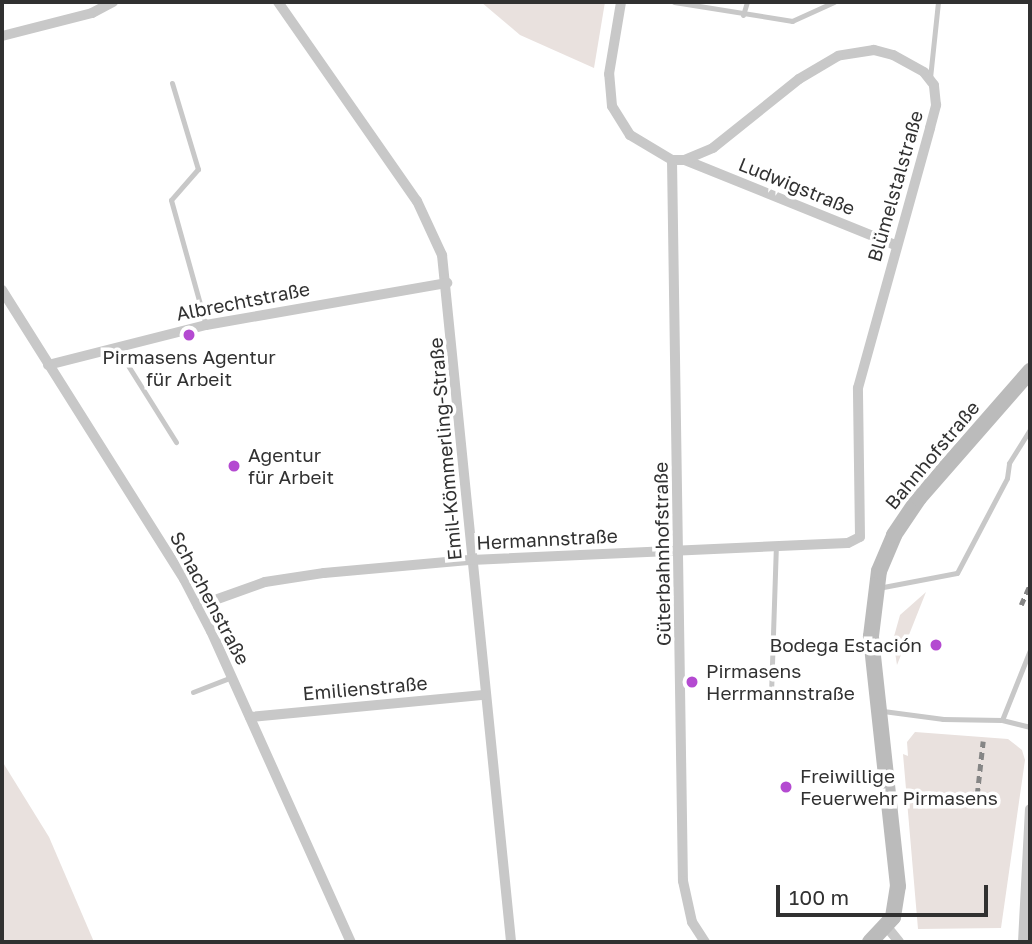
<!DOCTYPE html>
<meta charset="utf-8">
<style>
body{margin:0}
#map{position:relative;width:1032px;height:944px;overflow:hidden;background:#fff;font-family:"Golos Text",sans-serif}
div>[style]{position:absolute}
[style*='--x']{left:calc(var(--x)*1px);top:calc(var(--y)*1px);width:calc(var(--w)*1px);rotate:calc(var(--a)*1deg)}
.green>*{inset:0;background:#e9e1de}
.lane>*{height:5px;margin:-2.5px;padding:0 2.5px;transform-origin:2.5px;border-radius:2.5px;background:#c8c8c8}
.street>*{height:10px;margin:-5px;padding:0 5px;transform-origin:5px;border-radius:5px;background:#c8c8c8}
.secondary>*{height:16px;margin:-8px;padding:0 8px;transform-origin:8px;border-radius:8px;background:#bbb}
.rail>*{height:4.5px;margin-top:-2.25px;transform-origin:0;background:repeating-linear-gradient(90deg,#868686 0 7px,transparent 0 12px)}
.dots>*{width:19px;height:19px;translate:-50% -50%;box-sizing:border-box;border:4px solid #fff;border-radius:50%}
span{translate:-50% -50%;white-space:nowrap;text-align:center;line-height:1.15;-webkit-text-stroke:7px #fff;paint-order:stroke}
.street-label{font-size:19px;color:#313131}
.poi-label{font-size:19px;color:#313131}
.left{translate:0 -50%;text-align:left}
.right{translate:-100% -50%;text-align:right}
.frame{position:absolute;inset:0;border:4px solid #313131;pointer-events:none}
.scale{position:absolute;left:776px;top:885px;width:212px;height:32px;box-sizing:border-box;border:4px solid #313131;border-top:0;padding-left:9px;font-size:21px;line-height:24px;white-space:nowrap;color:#313131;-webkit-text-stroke:5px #fff;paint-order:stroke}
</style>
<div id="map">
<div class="green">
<div style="clip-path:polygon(481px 2px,605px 2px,594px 68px,520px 35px)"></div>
<div style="clip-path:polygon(926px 592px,897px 665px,893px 640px,900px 615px)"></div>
<div style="clip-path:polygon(915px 732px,1008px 739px,1022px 750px,1025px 760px,1001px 928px,918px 929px,903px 754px,908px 756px,907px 742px)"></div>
<div style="clip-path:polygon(2px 761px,49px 837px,94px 942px,2px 942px)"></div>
</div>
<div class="lane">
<div style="--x:674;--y:2;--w:120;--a:9.1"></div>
<div style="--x:792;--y:21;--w:46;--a:-24.3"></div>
<div style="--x:743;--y:15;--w:14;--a:-73"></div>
<div style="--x:930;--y:78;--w:76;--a:-84"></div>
<div style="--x:172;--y:83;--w:90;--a:73.2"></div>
<div style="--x:198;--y:169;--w:41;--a:131.1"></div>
<div style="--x:171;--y:200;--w:130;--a:74.4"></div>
<div style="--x:117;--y:348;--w:111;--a:57.9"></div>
<div style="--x:878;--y:588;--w:80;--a:-10.8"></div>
<div style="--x:957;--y:573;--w:107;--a:-62.2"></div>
<div style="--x:1007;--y:478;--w:15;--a:-82"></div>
<div style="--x:1009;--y:463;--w:40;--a:-58"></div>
<div style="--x:193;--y:692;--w:42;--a:-21"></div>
<div style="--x:771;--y:694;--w:147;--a:-88.1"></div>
<div style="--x:883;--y:711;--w:61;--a:7.6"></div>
<div style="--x:943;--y:719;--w:59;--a:1"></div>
<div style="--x:1002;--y:720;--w:29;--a:14"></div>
<div style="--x:1002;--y:720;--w:75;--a:-68.2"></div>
</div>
<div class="street">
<div style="--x:278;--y:2;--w:243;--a:55.1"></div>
<div style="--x:417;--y:201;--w:60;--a:65.2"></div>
<div style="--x:442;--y:255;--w:690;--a:84.26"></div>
<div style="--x:2;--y:36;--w:93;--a:-14.3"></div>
<div style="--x:92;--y:13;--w:24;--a:-28"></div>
<div style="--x:672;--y:160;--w:721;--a:89.13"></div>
<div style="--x:683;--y:881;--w:42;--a:77.6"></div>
<div style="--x:692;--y:922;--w:24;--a:57"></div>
<div style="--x:685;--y:160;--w:227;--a:22"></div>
<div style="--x:2;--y:290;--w:342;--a:57.8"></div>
<div style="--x:184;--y:579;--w:59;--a:62.6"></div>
<div style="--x:211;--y:631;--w:341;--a:65.8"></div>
<div style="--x:48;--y:365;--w:163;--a:-14.2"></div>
<div style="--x:206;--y:325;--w:245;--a:-9.9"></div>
<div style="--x:198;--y:606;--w:71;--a:-19.7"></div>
<div style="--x:265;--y:582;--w:60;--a:-8.7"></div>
<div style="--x:324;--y:573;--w:148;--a:-5.1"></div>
<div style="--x:471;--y:560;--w:377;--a:-2.6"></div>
<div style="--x:848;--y:543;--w:13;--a:-27"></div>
<div style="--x:860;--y:537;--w:149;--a:-90.8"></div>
<div style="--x:858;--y:388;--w:270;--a:-74.5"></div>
<div style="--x:930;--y:128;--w:24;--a:-75"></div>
<div style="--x:936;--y:105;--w:20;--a:-96"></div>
<div style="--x:934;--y:85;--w:16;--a:-128"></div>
<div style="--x:924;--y:72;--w:35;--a:-151"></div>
<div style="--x:893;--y:55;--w:20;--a:-165"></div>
<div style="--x:874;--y:50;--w:36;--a:171"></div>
<div style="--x:838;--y:56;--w:45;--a:149.5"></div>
<div style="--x:799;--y:79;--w:110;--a:141.3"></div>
<div style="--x:713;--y:148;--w:30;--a:157"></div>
<div style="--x:685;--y:160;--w:13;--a:180"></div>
<div style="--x:672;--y:160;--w:49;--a:-149.2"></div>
<div style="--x:630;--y:135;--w:34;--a:-122"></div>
<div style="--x:612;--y:106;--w:32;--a:-95"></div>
<div style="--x:609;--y:74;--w:73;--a:-80.5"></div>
<div style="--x:250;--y:717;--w:235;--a:-5.4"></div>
<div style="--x:887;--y:927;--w:19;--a:51"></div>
<div style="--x:1023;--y:942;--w:133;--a:-87"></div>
</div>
<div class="secondary">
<div style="--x:870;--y:942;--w:34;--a:-47"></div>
<div style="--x:893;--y:917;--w:31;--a:-81"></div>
<div style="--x:898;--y:886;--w:251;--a:-96.2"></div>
<div style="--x:871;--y:636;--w:65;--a:-83"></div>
<div style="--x:879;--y:571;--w:39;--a:-67"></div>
<div style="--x:894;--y:535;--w:45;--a:-56"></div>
<div style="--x:919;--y:498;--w:169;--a:-48.8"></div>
</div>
<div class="rail">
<div style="--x:1021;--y:605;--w:22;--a:-66"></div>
<div style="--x:977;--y:795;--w:54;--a:-83.7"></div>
</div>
<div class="dots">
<div style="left:189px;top:335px;background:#b44ad1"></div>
<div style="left:234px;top:466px;background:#b44ad1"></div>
<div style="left:936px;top:645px;background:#b44ad1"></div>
<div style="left:692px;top:682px;background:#b44ad1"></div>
<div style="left:786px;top:787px;background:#b44ad1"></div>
</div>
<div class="street-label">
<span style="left:797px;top:186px;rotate:22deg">Ludwigstraße</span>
<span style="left:895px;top:186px;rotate:-74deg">Blümelstalstraße</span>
<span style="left:243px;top:301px;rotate:-11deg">Albrechtstraße</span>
<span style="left:445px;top:449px;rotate:-95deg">Emil-Kömmerling-Straße</span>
<span style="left:932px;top:455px;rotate:-50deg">Bahnhofstraße</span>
<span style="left:547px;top:539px;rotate:-3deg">Hermannstraße</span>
<span style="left:662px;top:554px;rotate:-91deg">Güterbahnhofstraße</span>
<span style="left:210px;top:598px;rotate:62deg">Schachenstraße</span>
<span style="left:365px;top:688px;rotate:-5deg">Emilienstraße</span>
</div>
<div class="poi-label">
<span style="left:189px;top:368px">Pirmasens Agentur<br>für Arbeit</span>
<span class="left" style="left:248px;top:466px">Agentur<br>für Arbeit</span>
<span class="right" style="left:922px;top:645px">Bodega Estación</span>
<span class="left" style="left:706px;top:682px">Pirmasens<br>Herrmannstraße</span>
<span class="left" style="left:800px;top:787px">Freiwillige<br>Feuerwehr Pirmasens</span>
</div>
<div class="frame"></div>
<div class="scale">100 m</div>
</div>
